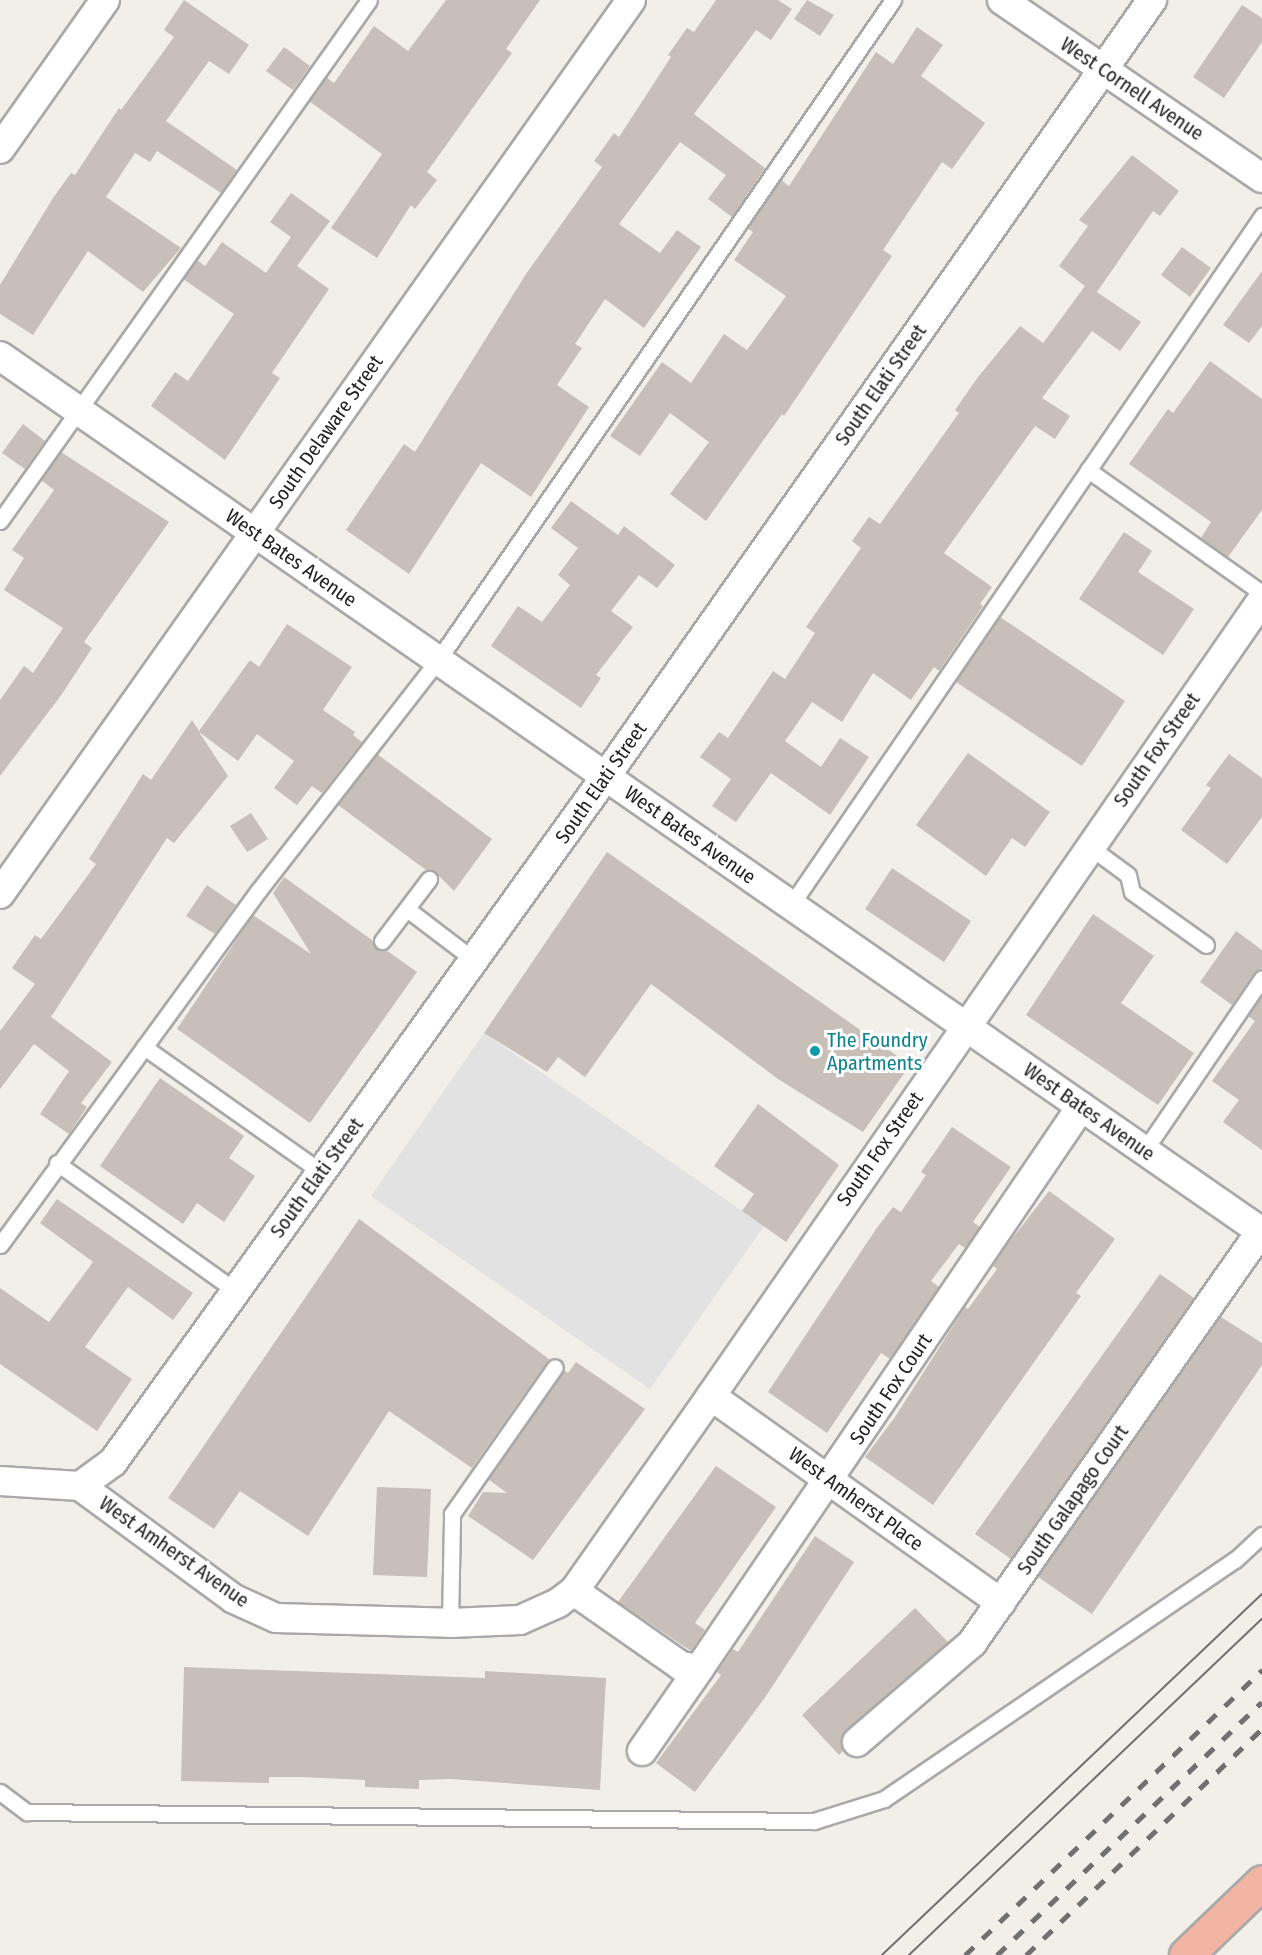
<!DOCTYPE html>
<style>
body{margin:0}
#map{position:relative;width:1262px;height:1955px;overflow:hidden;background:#f2efe9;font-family:"Fira Sans Condensed",sans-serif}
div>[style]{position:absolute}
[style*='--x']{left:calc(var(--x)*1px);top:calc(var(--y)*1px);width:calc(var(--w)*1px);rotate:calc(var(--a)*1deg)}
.parking>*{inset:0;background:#e2e2e2}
.building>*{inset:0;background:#c7bfb8}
.roads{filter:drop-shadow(2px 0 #a9a9a9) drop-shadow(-2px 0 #a9a9a9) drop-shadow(0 2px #a9a9a9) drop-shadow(0 -2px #a9a9a9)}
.service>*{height:15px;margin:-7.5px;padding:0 7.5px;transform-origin:7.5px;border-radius:7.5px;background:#fff}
.minor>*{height:28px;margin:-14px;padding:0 14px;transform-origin:14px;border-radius:14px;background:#fff}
.trunk>*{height:33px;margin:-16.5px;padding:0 16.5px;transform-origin:16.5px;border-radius:16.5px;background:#f2b4a3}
.tram>*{height:1.5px;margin:-0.75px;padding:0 0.75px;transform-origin:0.75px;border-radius:0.75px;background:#707070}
.rail>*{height:4.5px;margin-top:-2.25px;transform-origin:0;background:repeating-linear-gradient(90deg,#707070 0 12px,transparent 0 24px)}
.dots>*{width:16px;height:16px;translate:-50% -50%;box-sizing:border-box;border:3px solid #fff;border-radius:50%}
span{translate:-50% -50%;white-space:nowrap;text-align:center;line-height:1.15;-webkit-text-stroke:6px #fff;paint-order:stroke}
.street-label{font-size:20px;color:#222}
.culture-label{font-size:20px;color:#0d838f}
.left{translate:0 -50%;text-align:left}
</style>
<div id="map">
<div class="parking">
<div style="clip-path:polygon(484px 1033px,764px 1226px,650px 1389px,371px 1196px)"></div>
</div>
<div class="building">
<div style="clip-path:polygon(184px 0,249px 45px,229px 74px,209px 61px,166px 121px,237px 170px,221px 193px,157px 151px,150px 162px,135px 153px,106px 197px,181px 248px,143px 292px,88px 251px,33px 335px,0 314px,0 285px,53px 198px,71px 173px,75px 175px,119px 108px,121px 110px,174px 37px,164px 30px)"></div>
<div style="clip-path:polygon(446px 0,540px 0,506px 49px,512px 53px,427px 172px,437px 180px,415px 209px,411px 205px,377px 258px,331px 228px,382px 154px,309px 101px,326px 77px,334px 83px,374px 26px,408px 51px)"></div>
<div style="clip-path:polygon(716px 0,778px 0,792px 9px,771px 40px,756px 30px,694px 114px,765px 168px,732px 217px,708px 199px,726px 175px,680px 142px,619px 224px,660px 253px,677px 230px,701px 247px,644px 328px,605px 299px,575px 344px,582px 348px,557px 385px,589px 407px,531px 497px,481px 463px,409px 574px,346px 530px,404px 444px,415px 452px,526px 274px,602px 167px,594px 161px,614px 133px,619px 137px,671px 57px,668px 55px,687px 28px,694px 32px)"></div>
<div style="clip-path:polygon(807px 0,834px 15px,820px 36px,794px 19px)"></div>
<div style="clip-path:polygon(1242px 5px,1262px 18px,1262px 42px,1224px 98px,1193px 77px)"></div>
<div style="clip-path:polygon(917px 27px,943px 45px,921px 76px,985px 123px,952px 169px,942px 162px,883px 250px,892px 256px,784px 416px,782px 414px,706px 521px,670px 494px,709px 442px,670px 413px,640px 456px,610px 436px,662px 362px,691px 383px,724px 334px,747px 350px,786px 296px,734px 260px,753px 232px,747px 228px,781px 180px,789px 186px,876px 52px,893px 64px)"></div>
<div style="clip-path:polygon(284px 47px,310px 66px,293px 90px,266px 71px)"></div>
<div style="clip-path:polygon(1132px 155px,1179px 191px,1160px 216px,1153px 211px,1097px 292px,1141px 322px,1120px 351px,1092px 331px,1042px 398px,1070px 416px,1055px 439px,1035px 426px,944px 553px,992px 587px,980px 604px,983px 606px,939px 671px,934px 667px,911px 700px,873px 673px,842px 722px,812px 702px,785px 741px,821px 767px,840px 738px,869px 757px,830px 815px,771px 773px,736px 822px,712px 806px,731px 779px,700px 757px,719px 732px,728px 738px,773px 671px,785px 679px,815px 633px,806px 627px,861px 548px,852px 541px,869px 517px,880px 524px,959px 413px,955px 410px,978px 377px,1020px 326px,1043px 343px,1085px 286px,1059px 266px,1088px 226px,1079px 220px)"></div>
<div style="clip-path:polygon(291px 193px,330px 221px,297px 266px,329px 289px,272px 373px,280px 378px,225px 460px,151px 406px,175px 372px,188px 381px,234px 314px,183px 279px,197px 260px,205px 266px,222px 242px,266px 273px,291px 237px,270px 222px)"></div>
<div style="clip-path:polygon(1182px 247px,1211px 268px,1190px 297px,1161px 275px)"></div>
<div style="clip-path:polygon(1262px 271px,1262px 326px,1249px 343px,1223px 325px)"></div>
<div style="clip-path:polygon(1210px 361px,1262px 399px,1262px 510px,1228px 557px,1201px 538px,1211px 522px,1129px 464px,1168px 409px,1173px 413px)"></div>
<div style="clip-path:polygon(23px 424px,45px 441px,25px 469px,2px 453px)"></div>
<div style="clip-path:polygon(61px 452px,169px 522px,84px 642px,92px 648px,62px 694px,0 776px,0 700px,24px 666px,33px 673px,63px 628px,4px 590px,24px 558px,12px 550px,54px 490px,41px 480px)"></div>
<div style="clip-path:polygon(571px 501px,618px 535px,624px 526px,675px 565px,657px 588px,639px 575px,611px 611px,633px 627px,596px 675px,601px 678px,581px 708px,491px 646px,518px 606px,542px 622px,570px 585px,558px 575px,578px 548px,551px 528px)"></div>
<div style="clip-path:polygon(1124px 532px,1152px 551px,1138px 572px,1194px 609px,1163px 655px,1079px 599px)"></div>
<div style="clip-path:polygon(1000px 617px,1125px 701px,1082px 766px,956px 682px)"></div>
<div style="clip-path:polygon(287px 624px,352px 667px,323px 710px,355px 732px,353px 735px,362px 742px,322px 793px,312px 786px,297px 805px,274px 788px,294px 761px,257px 734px,238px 761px,199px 732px,228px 776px,174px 843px,167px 838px,51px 1017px,112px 1062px,81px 1103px,87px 1107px,69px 1134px,40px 1114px,69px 1071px,34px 1044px,0 1089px,0 1031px,35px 984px,12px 968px,35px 935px,41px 939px,96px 864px,89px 859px,143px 774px,151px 780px,192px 720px,199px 731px,250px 660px,259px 667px)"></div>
<div style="clip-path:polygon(968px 753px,1050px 812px,1025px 847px,1012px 838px,986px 876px,916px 825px)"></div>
<div style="clip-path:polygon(377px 754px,492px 839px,454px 891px,434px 871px,426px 870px,338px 805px)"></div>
<div style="clip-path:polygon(1229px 754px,1262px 778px,1262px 817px,1227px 864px,1181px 830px,1211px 788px,1206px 785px)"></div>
<div style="clip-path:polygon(251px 813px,268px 839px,247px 852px,230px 826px)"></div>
<div style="clip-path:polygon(607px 852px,910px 1065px,863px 1132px,778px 1079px,651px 984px,585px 1077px,558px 1057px,547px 1072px,484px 1033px)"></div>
<div style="clip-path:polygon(892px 868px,971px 921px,944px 962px,865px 909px)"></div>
<div style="clip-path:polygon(284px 877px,372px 940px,377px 949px,386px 950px,417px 972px,310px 1123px,177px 1029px,253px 915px,311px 954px,273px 893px)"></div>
<div style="clip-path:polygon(207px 885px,236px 905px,215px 934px,186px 916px)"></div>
<div style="clip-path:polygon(1093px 914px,1154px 956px,1121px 1003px,1194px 1053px,1158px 1105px,1026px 1015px)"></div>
<div style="clip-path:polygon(1236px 931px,1262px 950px,1262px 968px,1254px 973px,1232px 1005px,1200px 982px)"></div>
<div style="clip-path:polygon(1262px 995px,1262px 1150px,1223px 1122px,1239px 1100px,1212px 1081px,1255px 1021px,1248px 1016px)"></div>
<div style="clip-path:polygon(160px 1078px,244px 1136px,229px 1158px,255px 1176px,224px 1222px,197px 1203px,183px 1224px,100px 1166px)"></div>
<div style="clip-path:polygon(758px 1104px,839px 1165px,786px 1242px,742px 1211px,754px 1194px,714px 1166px)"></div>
<div style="clip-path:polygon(952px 1127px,1011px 1167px,973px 1222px,980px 1227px,965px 1248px,959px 1244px,931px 1281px,939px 1287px,890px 1359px,881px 1353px,827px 1433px,768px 1392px,876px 1229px,893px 1207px,901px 1212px,926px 1175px,921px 1172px)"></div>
<div style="clip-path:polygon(1049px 1191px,1115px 1239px,1076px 1293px,1081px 1296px,933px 1505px,865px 1457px,895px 1417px,965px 1307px,968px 1309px,997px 1269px,993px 1266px,1007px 1245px)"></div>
<div style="clip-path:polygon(57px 1199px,193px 1293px,173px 1320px,128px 1287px,85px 1347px,132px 1379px,97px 1431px,0 1364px,0 1288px,49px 1322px,93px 1262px,40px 1223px)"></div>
<div style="clip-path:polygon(359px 1219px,549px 1359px,472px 1468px,389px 1411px,308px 1536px,240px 1491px,214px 1529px,168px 1498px)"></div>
<div style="clip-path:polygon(1160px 1274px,1194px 1298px,1011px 1559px,975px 1534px)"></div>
<div style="clip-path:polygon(1221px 1317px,1262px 1343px,1262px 1365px,1092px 1614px,1038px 1577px)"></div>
<div style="clip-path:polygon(576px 1362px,645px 1409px,533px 1560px,468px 1516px,483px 1492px,507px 1493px,488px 1479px,564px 1370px,568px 1373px)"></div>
<div style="clip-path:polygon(716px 1466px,776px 1507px,695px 1623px,705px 1630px,691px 1651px,618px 1602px)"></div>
<div style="clip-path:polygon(377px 1487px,431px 1489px,427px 1577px,373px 1575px)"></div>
<div style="clip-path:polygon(815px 1536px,854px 1562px,766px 1696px,695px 1792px,656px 1763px,721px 1675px,717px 1672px,733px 1649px,738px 1652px)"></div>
<div style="clip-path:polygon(915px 1608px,948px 1642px,846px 1730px,841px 1737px,843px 1751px,839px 1755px,802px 1715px)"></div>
<div style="clip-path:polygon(184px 1667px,485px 1678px,485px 1671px,606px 1678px,600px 1790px,451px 1779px,419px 1780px,419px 1789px,365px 1787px,365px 1780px,301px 1777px,269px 1777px,269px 1783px,181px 1781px)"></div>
</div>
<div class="roads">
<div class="service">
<div style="--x:1088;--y:470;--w:213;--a:35.3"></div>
<div style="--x:0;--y:521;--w:638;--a:-54.69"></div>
<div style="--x:1090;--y:847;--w:47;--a:36.4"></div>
<div style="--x:1128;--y:875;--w:17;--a:77"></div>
<div style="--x:1132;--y:892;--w:91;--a:35.6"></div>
<div style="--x:791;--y:905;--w:835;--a:-55.64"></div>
<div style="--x:407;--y:909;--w:84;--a:37.3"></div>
<div style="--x:382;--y:941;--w:78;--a:-52.8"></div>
<div style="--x:144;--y:1047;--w:217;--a:35.2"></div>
<div style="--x:1144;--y:1151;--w:209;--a:-55.7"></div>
<div style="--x:57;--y:1163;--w:220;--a:35.6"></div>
<div style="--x:0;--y:1245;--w:439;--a:-53.9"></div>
<div style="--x:259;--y:890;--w:291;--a:-52.1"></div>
<div style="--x:438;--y:660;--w:802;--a:-55.42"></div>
<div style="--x:450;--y:1623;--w:109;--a:-88.9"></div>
<div style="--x:452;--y:1514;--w:179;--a:-55"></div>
<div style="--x:0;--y:1792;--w:34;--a:37"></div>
<div style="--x:27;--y:1812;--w:787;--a:0.66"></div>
<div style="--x:814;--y:1821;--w:73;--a:-17.4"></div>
<div style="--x:884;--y:1799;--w:425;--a:-34.3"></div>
<div style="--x:1235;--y:1560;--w:37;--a:-43"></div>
</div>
<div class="minor">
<div style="--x:1002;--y:0;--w:315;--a:34.4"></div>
<div style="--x:0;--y:149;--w:182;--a:-54.8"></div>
<div style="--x:0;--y:356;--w:1536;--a:34.77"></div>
<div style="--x:0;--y:894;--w:1094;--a:-54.78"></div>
<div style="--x:711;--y:1396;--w:356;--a:35.5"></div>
<div style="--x:0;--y:1481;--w:80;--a:3.6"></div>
<div style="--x:80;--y:1486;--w:41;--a:-36"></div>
<div style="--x:113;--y:1462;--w:845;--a:-54.3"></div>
<div style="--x:606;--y:776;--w:949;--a:-54.87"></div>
<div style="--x:80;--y:1486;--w:191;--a:36.3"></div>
<div style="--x:234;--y:1599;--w:46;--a:24.3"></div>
<div style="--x:276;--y:1618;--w:174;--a:1.6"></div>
<div style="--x:450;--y:1623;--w:70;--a:-2.5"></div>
<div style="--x:520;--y:1620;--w:42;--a:-24.1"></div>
<div style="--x:558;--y:1603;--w:20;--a:-37"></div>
<div style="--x:574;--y:1591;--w:238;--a:-54.9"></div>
<div style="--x:711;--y:1396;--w:968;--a:-55.31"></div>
<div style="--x:574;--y:1591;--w:131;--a:35"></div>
<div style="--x:681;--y:1666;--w:18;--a:9"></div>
<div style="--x:699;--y:1669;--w:680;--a:-55.8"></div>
<div style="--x:857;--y:1742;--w:152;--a:-40.7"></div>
<div style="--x:972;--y:1643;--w:503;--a:-54.95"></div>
<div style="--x:642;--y:1751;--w:100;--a:-55.2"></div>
</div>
<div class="trunk">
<div style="--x:1186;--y:1955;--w:105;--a:-43.8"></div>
</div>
</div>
<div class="tram">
<div style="--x:882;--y:1955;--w:524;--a:-43.53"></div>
<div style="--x:909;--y:1955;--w:487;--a:-43.6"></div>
</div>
<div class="rail">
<div style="--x:965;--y:1955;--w:412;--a:-43.8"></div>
<div style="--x:997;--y:1955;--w:366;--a:-43.7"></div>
<div style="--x:1026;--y:1955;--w:327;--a:-43.8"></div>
</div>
<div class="dots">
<div style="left:815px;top:1051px;background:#0f9aa8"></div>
</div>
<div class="street-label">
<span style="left:1132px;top:89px;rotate:34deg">West Cornell Avenue</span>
<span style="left:881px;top:385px;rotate:-55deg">South Elati Street</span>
<span style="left:326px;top:432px;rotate:-55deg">South Delaware Street</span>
<span style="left:291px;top:558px;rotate:35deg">West Bates Avenue</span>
<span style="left:1157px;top:750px;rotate:-55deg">South Fox Street</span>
<span style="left:601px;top:783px;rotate:-55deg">South Elati Street</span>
<span style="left:690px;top:835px;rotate:35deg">West Bates Avenue</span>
<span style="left:1089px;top:1112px;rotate:35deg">West Bates Avenue</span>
<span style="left:880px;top:1149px;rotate:-55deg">South Fox Street</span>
<span style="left:317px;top:1178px;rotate:-54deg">South Elati Street</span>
<span style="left:891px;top:1389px;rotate:-56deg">South Fox Court</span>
<span style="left:856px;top:1499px;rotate:36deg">West Amherst Place</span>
<span style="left:1073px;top:1500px;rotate:-55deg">South Galapago Court</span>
<span style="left:174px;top:1552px;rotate:35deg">West Amherst Avenue</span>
</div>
<div class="culture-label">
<span class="left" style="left:827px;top:1052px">The Foundry<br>Apartments</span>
</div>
</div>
